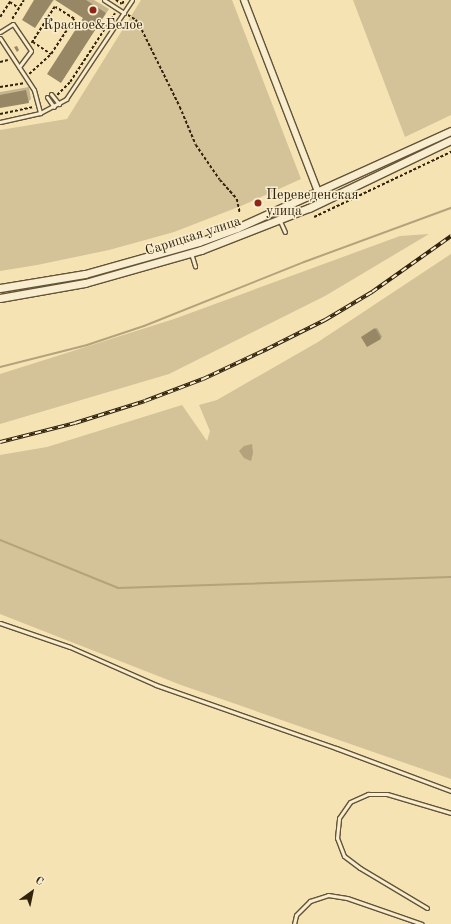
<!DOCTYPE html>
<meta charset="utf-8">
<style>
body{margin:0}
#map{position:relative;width:451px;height:924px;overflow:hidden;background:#f5e3b4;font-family:"Old Standard TT",serif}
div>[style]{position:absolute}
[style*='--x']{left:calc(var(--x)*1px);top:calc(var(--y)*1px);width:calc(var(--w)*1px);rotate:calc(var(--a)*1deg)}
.green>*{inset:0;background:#d4c298}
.water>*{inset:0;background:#b3a27b}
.shadow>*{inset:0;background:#0003}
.stream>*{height:2px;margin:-1px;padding:0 1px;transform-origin:1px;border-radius:1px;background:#b3a27b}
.building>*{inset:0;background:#978764}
.path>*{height:1.5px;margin-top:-0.75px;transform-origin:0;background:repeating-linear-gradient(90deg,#32230d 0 3px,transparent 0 5px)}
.roads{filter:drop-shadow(1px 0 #635337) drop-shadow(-1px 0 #635337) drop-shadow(0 1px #635337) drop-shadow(0 -1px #635337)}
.service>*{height:3px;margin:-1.5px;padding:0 1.5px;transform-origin:1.5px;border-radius:1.5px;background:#f8edce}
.minor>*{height:6px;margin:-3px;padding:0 3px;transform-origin:3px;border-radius:3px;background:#f8edce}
.tertiary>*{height:7px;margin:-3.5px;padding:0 3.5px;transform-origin:3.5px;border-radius:3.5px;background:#f8edce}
.rail>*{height:3.5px;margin-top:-1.75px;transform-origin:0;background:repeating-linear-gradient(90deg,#f8edce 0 6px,#32230d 0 12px);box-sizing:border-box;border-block:1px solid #32230d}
.dots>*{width:11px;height:11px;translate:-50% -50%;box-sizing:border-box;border:2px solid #f8edce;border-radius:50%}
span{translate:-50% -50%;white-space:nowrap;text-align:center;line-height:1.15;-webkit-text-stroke:3px #f8edce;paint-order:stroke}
.poi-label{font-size:14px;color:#32230d}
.left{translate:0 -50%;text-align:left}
.street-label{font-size:14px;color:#32230d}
.north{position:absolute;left:12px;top:872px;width:40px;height:40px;-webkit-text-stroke:3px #f8edce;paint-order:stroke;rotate:33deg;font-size:11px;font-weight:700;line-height:16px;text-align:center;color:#32230d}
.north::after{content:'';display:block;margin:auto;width:14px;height:18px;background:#32230d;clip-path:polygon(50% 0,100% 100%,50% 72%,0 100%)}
</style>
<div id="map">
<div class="green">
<div style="clip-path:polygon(141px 0,232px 0,301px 179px,241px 206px,174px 232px,109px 250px,37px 265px,0 271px,0 130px,67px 119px)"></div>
<div style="clip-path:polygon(353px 0,451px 0,451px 115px,405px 137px)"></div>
<div style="clip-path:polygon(429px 234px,325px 296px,169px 374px,0 424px,0 374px,174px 319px,400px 236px)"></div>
<div style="clip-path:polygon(451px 254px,451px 779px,181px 685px,0 614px,0 455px,47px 447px,182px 405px,207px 441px,210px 431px,199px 405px,217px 400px,318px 342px)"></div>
</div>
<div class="water">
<div style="clip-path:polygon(252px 444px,253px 453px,251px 461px,244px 458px,239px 451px,244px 446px)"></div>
</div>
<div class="shadow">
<div style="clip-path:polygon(36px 0,54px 0,35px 27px)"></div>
<div style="clip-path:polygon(57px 0,94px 0,109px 9px,61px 81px,84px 18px)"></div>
<div style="clip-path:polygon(29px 87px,31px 99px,28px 102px,0 107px,0 92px)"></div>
<div style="clip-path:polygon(377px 328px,382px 337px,367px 346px,362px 337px)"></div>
</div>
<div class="stream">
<div style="--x:0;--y:367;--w:90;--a:-14.2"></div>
<div style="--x:87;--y:345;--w:60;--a:-18.4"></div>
<div style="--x:144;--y:326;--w:172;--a:-21.8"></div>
<div style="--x:304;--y:262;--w:157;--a:-20.2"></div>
<div style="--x:0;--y:540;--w:127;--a:22.1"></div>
<div style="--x:118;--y:588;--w:333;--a:-1.9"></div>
</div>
<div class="building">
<div style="clip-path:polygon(34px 0,53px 0,35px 28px,22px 20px)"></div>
<div style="clip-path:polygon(55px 0,86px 0,106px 13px,61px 83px,47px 74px,83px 18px)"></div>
<div style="clip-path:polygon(17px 46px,19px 50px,17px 52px,14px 47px)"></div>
<div style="clip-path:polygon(26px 90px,29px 103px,0 108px,0 95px)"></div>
<div style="clip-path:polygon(375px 328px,381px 339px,367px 347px,361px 337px)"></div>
</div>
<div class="path">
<div style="--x:116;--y:0;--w:7;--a:34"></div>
<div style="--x:122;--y:4;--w:4;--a:-63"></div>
<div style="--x:10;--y:2;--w:11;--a:34"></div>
<div style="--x:128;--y:15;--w:9;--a:32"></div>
<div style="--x:136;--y:20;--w:12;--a:59"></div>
<div style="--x:142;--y:30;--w:86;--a:63.7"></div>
<div style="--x:180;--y:107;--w:41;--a:67.2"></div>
<div style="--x:196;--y:145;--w:42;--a:55.6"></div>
<div style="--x:220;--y:180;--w:25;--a:48"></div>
<div style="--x:237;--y:199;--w:14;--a:78"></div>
<div style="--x:0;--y:17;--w:20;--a:-57"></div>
<div style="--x:12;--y:19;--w:22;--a:-58"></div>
<div style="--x:33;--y:42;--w:22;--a:34"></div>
<div style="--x:0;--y:62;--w:8;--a:-14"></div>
<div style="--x:29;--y:74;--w:30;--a:-42"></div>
<div style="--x:51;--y:54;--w:42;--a:-56.7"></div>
<div style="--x:74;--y:19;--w:22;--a:-148"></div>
<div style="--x:55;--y:7;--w:43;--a:122.6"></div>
<div style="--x:0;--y:87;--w:24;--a:-9"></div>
<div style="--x:57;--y:95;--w:18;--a:-45"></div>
<div style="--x:70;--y:82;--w:82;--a:-56.9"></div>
<div style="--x:0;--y:114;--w:34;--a:-12"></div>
<div style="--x:314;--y:217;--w:152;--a:-25.4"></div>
</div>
<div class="roads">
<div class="service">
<div style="--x:104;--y:0;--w:24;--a:33"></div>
<div style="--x:0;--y:32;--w:15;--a:-32"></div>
<div style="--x:13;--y:24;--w:32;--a:56"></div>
<div style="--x:31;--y:51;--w:20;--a:127"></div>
<div style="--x:0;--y:38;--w:62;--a:56.8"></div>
<div style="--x:34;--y:90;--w:24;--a:75"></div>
<div style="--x:51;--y:94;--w:13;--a:51"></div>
<div style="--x:47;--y:97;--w:12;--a:55"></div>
<div style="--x:0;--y:122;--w:41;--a:-12.7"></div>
<div style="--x:40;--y:113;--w:30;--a:-28"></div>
<div style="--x:66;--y:99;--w:119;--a:-56.3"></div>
<div style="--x:280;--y:221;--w:12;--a:66"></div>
<div style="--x:191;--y:253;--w:14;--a:73"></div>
<div style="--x:0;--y:623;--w:74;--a:18.9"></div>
<div style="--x:70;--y:647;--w:94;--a:23.8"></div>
<div style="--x:156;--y:685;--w:191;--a:19.3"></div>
<div style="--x:336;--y:748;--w:123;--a:20.5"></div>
<div style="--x:427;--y:908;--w:78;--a:-149.2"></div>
<div style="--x:360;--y:868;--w:20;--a:-143"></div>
<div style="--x:344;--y:856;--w:19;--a:-111"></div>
<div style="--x:337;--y:838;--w:20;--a:-84"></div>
<div style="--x:339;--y:818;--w:19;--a:-55"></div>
<div style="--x:350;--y:802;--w:20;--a:-24"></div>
<div style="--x:368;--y:794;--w:19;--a:0"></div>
<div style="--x:387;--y:794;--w:67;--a:16.5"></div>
<div style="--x:294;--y:924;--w:9;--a:-77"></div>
<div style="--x:296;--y:915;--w:20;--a:-45"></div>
<div style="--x:310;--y:901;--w:19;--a:-18"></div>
<div style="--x:328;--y:895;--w:19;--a:9"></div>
<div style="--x:347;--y:898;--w:79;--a:19.1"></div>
</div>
<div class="minor">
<div style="--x:244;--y:0;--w:217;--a:68.9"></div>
</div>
<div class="tertiary">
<div style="--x:0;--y:288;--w:86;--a:-9.4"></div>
<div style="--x:85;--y:274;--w:118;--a:-15.7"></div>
<div style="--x:199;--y:242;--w:40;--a:-20.2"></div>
<div style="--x:237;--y:228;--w:235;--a:-24.4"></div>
<div style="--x:0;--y:298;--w:86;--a:-10"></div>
<div style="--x:85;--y:283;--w:121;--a:-15.9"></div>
<div style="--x:201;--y:250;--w:116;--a:-21.3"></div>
<div style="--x:309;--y:208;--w:157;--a:-25.6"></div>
</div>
</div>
<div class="rail">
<div style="--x:0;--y:442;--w:77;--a:-14.2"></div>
<div style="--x:75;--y:423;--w:73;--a:-17.4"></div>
<div style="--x:145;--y:401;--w:62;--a:-20.8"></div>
<div style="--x:203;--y:379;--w:71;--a:-25.1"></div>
<div style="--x:267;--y:349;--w:65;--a:-26.6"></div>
<div style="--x:325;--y:320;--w:55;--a:-30.8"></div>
<div style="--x:372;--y:292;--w:97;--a:-35.3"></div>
</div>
<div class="dots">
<div style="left:93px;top:10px;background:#8f2418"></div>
<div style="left:258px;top:203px;background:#8f2418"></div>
</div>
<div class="poi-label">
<span style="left:93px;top:25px">Красное&amp;Белое</span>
<span class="left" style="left:266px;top:203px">Переведенская<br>улица</span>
</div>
<div class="street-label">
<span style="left:193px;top:236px;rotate:-18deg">Сарицкая улица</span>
</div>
<div class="north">С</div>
</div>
